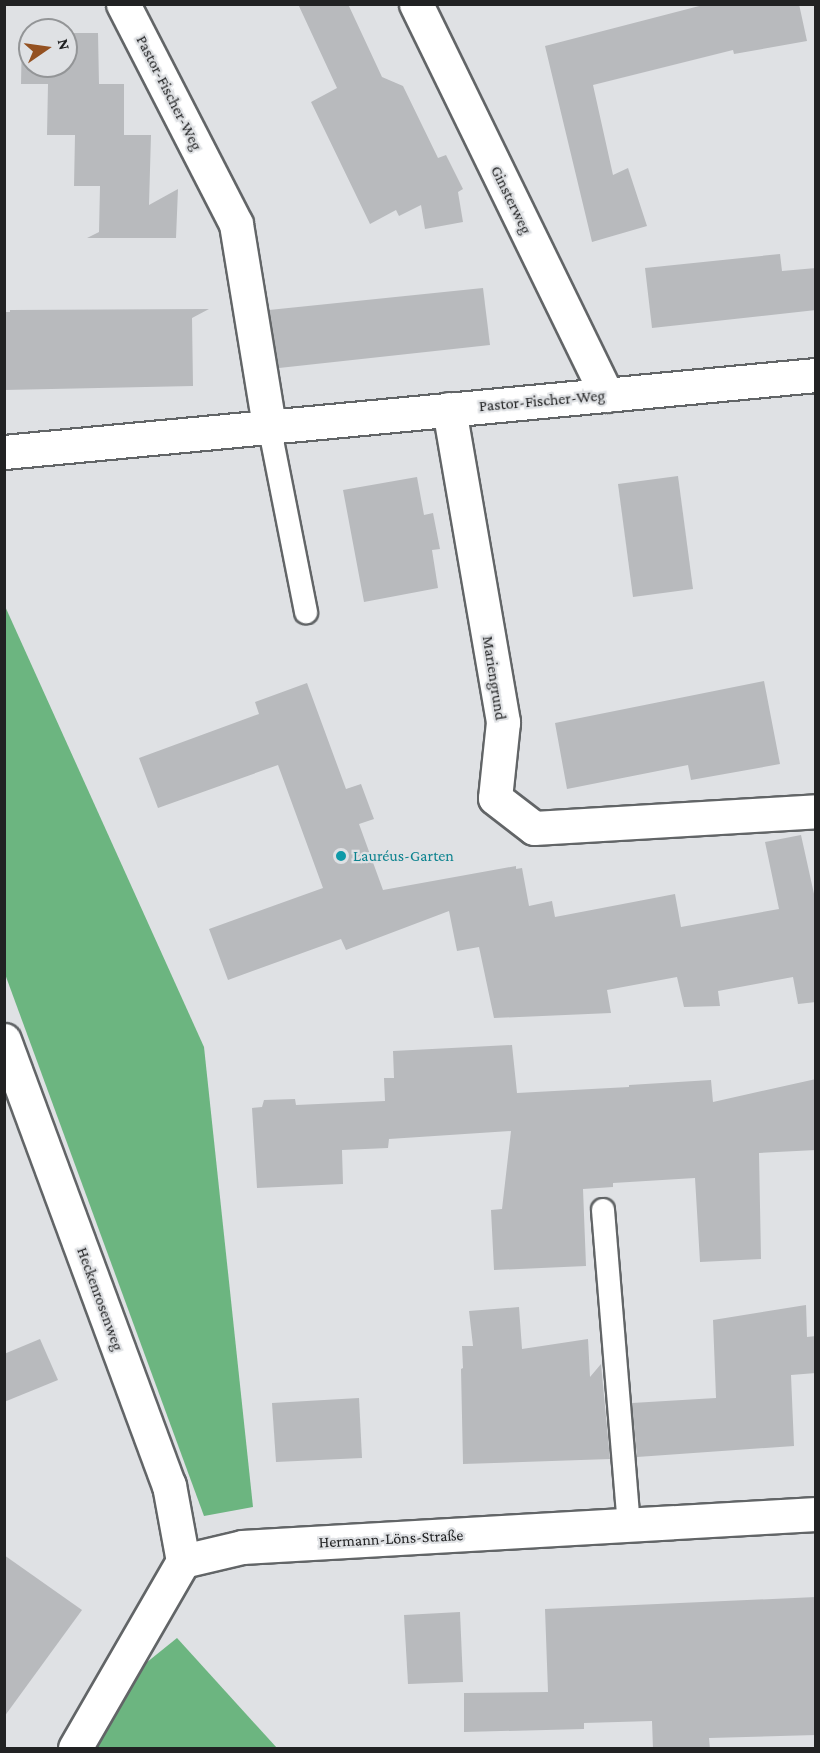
<!DOCTYPE html>
<meta charset="utf-8">
<style>
body{margin:0}
#map{position:relative;width:820px;height:1753px;overflow:hidden;background:#dfe1e4;font-family:"Crimson Pro",serif}
div>[style]{position:absolute}
[style*='--x']{left:calc(var(--x)*1px);top:calc(var(--y)*1px);width:calc(var(--w)*1px);rotate:calc(var(--a)*1deg)}
.forest>*{inset:0;background:#6cb580}
.building>*{inset:0;background:#b8babd}
.roads{filter:drop-shadow(2px 0 #626567) drop-shadow(-2px 0 #626567) drop-shadow(0 2px #626567) drop-shadow(0 -2px #626567)}
.service>*{height:22px;margin:-11px;padding:0 11px;transform-origin:11px;border-radius:11px;background:#fff}
.minor>*{height:33px;margin:-16.5px;padding:0 16.5px;transform-origin:16.5px;border-radius:16.5px;background:#fff}
.dots>*{width:16px;height:16px;translate:-50% -50%;box-sizing:border-box;border:3px solid #dfe1e4;border-radius:50%}
span{translate:-50% -50%;white-space:nowrap;text-align:center;line-height:1.15;-webkit-text-stroke:4.5px #dfe1e4;paint-order:stroke}
.street-label{font-size:16px;color:#212223}
.culture-label{font-size:16px;color:#0d838f}
.left{translate:0 -50%;text-align:left}
.frame{position:absolute;inset:0;border:6px solid #212223;pointer-events:none}
.north{position:absolute;left:18px;top:18px;width:60px;height:60px;box-sizing:border-box;background:#dfe1e4;border:2px solid #939597;border-radius:50%;rotate:77deg;font-size:16px;font-weight:700;line-height:24px;text-align:center;color:#212223}
.north::after{content:'';display:block;margin:auto;width:21px;height:27px;background:#945121;clip-path:polygon(50% 0,100% 100%,50% 72%,0 100%)}
</style>
<div id="map">
<div class="forest">
<div style="clip-path:polygon(4px 604px,204px 1047px,253px 1507px,204px 1516px,5px 974px)"></div>
<div style="clip-path:polygon(177px 1638px,277px 1748px,93px 1748px,141px 1667px)"></div>
</div>
<div class="building">
<div style="clip-path:polygon(298px 4px,348px 4px,382px 77px,403px 86px,438px 158px,446px 155px,463px 189px,458px 192px,463px 222px,425px 229px,421px 205px,399px 216px,396px 210px,370px 224px,311px 102px,337px 88px)"></div>
<div style="clip-path:polygon(707px 4px,799px 4px,807px 41px,734px 54px,733px 50px,593px 85px,613px 175px,628px 168px,647px 226px,592px 242px,545px 46px)"></div>
<div style="clip-path:polygon(22px 33px,30px 33px,30px 66px,66px 66px,66px 33px,98px 33px,99px 84px,124px 84px,124px 135px,151px 135px,149px 205px,178px 189px,176px 238px,87px 238px,99px 232px,100px 186px,74px 186px,75px 135px,47px 135px,48px 84px,21px 84px)"></div>
<div style="clip-path:polygon(780px 254px,782px 271px,816px 268px,816px 310px,652px 328px,645px 268px)"></div>
<div style="clip-path:polygon(483px 288px,490px 345px,279px 368px,269px 310px)"></div>
<div style="clip-path:polygon(209px 309px,192px 318px,193px 386px,4px 390px,4px 312px,10px 312px,10px 310px)"></div>
<div style="clip-path:polygon(678px 476px,693px 589px,633px 597px,618px 484px)"></div>
<div style="clip-path:polygon(417px 477px,424px 515px,433px 513px,440px 549px,432px 550px,438px 588px,364px 602px,343px 490px)"></div>
<div style="clip-path:polygon(764px 681px,780px 764px,691px 780px,688px 765px,567px 789px,555px 723px)"></div>
<div style="clip-path:polygon(307px 683px,346px 789px,361px 784px,374px 819px,359px 824px,383px 890px,516px 866px,516px 869px,522px 868px,529px 906px,552px 901px,555px 917px,675px 894px,681px 927px,779px 909px,765px 842px,801px 835px,816px 903px,816px 1002px,798px 1004px,793px 977px,718px 991px,720px 1006px,684px 1007px,677px 977px,607px 990px,611px 1013px,494px 1018px,479px 947px,457px 951px,449px 911px,346px 950px,341px 939px,228px 980px,209px 929px,323px 888px,278px 765px,158px 808px,139px 758px,259px 714px,255px 702px)"></div>
<div style="clip-path:polygon(512px 1045px,517px 1093px,629px 1087px,629px 1085px,711px 1080px,713px 1102px,816px 1079px,816px 1150px,759px 1153px,761px 1259px,700px 1262px,695px 1178px,613px 1183px,613px 1187px,583px 1189px,586px 1266px,494px 1270px,491px 1210px,502px 1209px,511px 1131px,389px 1139px,388px 1148px,342px 1150px,343px 1184px,257px 1188px,252px 1108px,262px 1107px,264px 1100px,295px 1099px,296px 1105px,385px 1101px,384px 1078px,394px 1078px,393px 1051px)"></div>
<div style="clip-path:polygon(806px 1305px,807px 1337px,816px 1336px,816px 1373px,791px 1375px,794px 1446px,637px 1457px,632px 1403px,716px 1398px,713px 1320px)"></div>
<div style="clip-path:polygon(519px 1307px,522px 1349px,588px 1339px,590px 1377px,601px 1364px,610px 1459px,463px 1464px,461px 1369px,463px 1368px,462px 1346px,473px 1346px,469px 1311px)"></div>
<div style="clip-path:polygon(40px 1339px,58px 1380px,4px 1402px,4px 1354px)"></div>
<div style="clip-path:polygon(359px 1398px,362px 1458px,276px 1462px,272px 1403px)"></div>
<div style="clip-path:polygon(4px 1555px,82px 1610px,4px 1717px)"></div>
<div style="clip-path:polygon(816px 1597px,816px 1735px,709px 1738px,710px 1749px,653px 1749px,652px 1721px,584px 1723px,584px 1729px,464px 1732px,464px 1693px,548px 1692px,545px 1609px)"></div>
<div style="clip-path:polygon(460px 1612px,463px 1682px,408px 1684px,404px 1615px)"></div>
</div>
<div class="roads">
<div class="service">
<div style="--x:269;--y:425;--w:191;--a:78.8"></div>
<div style="--x:603;--y:1210;--w:316;--a:85.3"></div>
</div>
<div class="minor">
<div style="--x:123;--y:4;--w:247;--a:62.8"></div>
<div style="--x:236;--y:224;--w:204;--a:80.7"></div>
<div style="--x:416;--y:4;--w:435;--a:64"></div>
<div style="--x:449;--y:409;--w:318;--a:80.2"></div>
<div style="--x:503;--y:722;--w:76;--a:96"></div>
<div style="--x:495;--y:798;--w:49;--a:37.6"></div>
<div style="--x:534;--y:828;--w:283;--a:-3.4"></div>
<div style="--x:4;--y:452;--w:816;--a:-5.42"></div>
<div style="--x:4;--y:1040;--w:475;--a:69.7"></div>
<div style="--x:169;--y:1485;--w:77;--a:79.6"></div>
<div style="--x:75;--y:1748;--w:216;--a:-60"></div>
<div style="--x:183;--y:1561;--w:61;--a:-13.3"></div>
<div style="--x:242;--y:1547;--w:575;--a:-3.29"></div>
</div>
</div>
<div class="dots">
<div style="left:341px;top:856px;background:#0f9aa8"></div>
</div>
<div class="street-label">
<span style="left:169px;top:93px;rotate:63deg">Pastor-Fischer-Weg</span>
<span style="left:511px;top:200px;rotate:64deg">Ginsterweg</span>
<span style="left:542px;top:401px;rotate:-5deg">Pastor-Fischer-Weg</span>
<span style="left:494px;top:678px;rotate:81deg">Mariengrund</span>
<span style="left:100px;top:1299px;rotate:70deg">Heckenrosenweg</span>
<span style="left:391px;top:1539px;rotate:-3deg">Hermann-Löns-Straße</span>
</div>
<div class="culture-label">
<span class="left" style="left:353px;top:856px">Lauréus-Garten</span>
</div>
<div class="frame"></div>
<div class="north">N</div>
</div>
